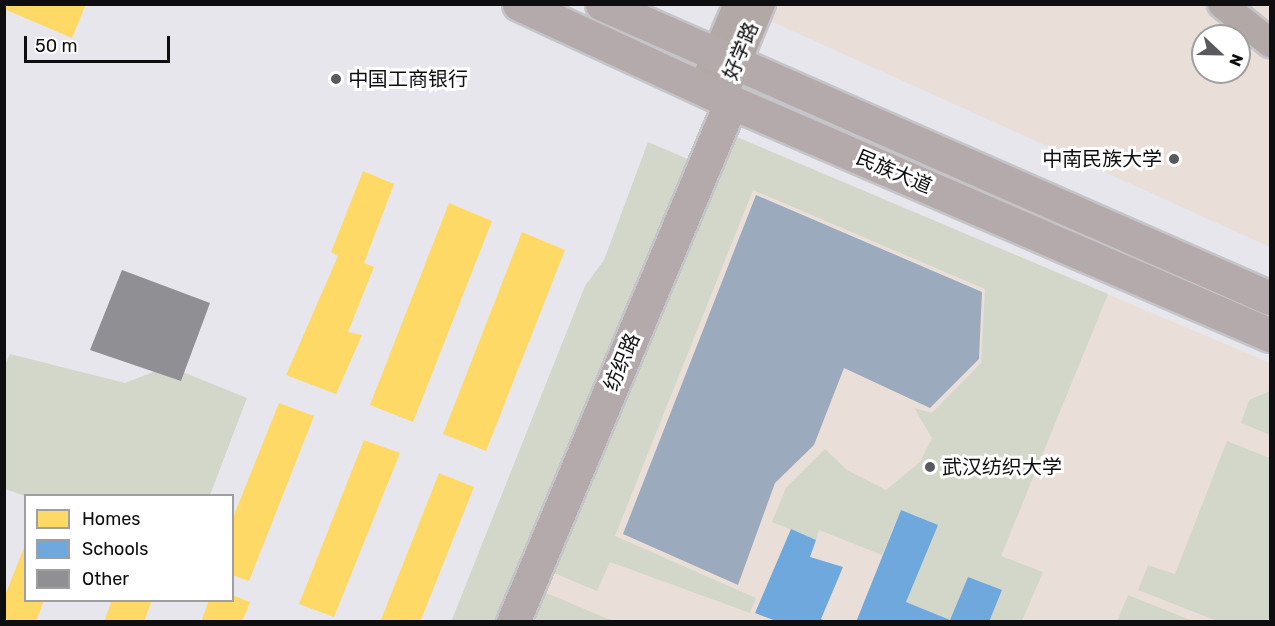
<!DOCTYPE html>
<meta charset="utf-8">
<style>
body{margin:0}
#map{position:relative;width:1275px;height:626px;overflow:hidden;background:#e7e6ec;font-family:Rubik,"Noto Sans SC",sans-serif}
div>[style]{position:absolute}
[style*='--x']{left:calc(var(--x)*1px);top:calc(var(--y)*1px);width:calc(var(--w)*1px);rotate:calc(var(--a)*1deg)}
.education>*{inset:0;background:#e9dfd8}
.green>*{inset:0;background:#d2d7c9}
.water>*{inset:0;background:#9caabe}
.homes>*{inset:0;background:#ffd966}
.schools>*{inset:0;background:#6fa8dc}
.building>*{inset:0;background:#909094}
.roads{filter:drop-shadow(2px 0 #c5c4c8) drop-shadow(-2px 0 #c5c4c8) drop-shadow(0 2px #c5c4c8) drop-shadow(0 -2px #c5c4c8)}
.minor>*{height:28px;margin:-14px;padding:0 14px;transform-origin:14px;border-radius:14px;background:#b2a9a7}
.major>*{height:33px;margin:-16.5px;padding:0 16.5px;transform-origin:16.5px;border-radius:16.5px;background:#b4aaab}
.dots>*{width:16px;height:16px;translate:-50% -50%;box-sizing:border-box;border:3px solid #fff;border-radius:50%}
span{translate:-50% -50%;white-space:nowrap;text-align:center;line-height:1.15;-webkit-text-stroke:6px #fff;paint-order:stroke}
.street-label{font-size:20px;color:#0e0e11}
.poi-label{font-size:20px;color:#0e0e11}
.left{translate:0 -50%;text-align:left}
.right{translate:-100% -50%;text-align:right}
.frame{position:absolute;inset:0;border:6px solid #0e0e11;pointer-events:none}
.legend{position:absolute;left:24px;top:494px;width:210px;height:108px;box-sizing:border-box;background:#fff;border:2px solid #9f9fa0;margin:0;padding:8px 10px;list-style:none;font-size:18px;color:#0e0e11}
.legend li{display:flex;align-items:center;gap:12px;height:30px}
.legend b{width:30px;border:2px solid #9f9fa0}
.north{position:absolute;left:1191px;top:24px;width:60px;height:60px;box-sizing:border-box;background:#fff;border:2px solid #9f9fa0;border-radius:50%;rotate:112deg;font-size:16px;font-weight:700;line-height:24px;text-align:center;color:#0e0e11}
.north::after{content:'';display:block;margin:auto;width:21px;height:27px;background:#5a5a5e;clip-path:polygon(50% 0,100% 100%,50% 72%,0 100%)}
.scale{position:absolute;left:24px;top:36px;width:146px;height:27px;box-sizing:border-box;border:3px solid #0e0e11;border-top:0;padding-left:8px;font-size:18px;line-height:21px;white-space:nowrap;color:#0e0e11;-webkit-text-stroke:4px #fff;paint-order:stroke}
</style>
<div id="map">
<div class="education">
<div style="clip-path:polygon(evenodd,735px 5px,1270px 5px,1270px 247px,735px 5px,1203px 36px,1239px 36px,1239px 72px,1203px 72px,1203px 36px)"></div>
<div style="clip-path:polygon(725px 132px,1270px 363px,1270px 621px,526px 622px)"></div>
</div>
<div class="green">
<div style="clip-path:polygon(725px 132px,1108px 294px,1001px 556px,1043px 572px,1022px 621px,989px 621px,1002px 591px,968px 577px,950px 620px,906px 602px,937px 525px,901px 510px,882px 555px,819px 530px,816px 540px,772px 522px,786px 488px,825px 449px,847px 470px,886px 490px,920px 462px,932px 438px,914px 408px,932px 413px,981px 363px,985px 289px,753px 190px,615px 536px,756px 598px,750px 613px,610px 562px,597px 591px,547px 570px)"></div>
<div style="clip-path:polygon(648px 142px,704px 166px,513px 621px,451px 622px,585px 286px,604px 260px)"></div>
<div style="clip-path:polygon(10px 354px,125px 383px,168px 366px,247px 398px,210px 495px,25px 496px,5px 489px,4px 367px)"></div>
<div style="clip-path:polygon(1270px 391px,1270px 435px,1241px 423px,1249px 400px)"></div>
<div style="clip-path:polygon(1227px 441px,1270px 458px,1270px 621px,1217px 621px,1138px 590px,1148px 565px,1175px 574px)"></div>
<div style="clip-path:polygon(539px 590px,613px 621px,526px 622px)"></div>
<div style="clip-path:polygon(1128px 595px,1193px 621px,1117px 621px)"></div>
</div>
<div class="water">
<div style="clip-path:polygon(756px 195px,982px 292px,979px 359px,930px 408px,844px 368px,814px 445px,775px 483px,738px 585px,623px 534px)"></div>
</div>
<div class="homes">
<div style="clip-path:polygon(4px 4px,86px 4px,72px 38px,4px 9px)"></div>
<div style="clip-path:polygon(363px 171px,394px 184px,364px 263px,374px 267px,348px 332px,362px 335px,336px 394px,286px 375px,338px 256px,331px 252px)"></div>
<div style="clip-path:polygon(449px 203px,492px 221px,413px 422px,370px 405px)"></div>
<div style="clip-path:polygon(522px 232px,565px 250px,486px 451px,443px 434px)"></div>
<div style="clip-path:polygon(279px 403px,314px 416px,249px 581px,232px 575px,232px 520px)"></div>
<div style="clip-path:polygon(364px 440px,400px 453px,334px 617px,299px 604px)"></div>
<div style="clip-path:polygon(439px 473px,474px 487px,420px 622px,380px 622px)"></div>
<div style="clip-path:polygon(25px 545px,26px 600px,44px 600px,36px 622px,4px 622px,4px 598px)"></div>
<div style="clip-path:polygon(232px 595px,250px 602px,242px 622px,201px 622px,209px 600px,232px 600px)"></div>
<div style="clip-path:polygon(112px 600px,152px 600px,144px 622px,104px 622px)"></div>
</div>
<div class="schools">
<div style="clip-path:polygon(901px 510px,938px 525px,906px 602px,950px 620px,968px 577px,1002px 590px,989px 622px,856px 622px)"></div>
<div style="clip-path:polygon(791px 529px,816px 540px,810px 557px,843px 567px,821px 619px,828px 622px,779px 622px,755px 613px)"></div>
</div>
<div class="building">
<div style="clip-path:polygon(122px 270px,210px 303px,181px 381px,90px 350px)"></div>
</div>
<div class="roads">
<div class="minor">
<div style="--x:1222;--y:4;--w:62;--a:39.1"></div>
<div style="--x:702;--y:89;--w:92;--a:-67"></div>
<div style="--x:722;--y:98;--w:102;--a:-67.5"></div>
</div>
<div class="major">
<div style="--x:519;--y:4;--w:224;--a:24.8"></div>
<div style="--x:722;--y:98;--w:597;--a:23.39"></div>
<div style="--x:602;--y:4;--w:730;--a:23.76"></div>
<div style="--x:513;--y:622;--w:564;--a:-67.26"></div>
</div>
</div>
<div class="dots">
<div style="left:336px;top:79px;background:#5a5a5e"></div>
<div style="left:1174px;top:159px;background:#5a5a5e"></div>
<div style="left:930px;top:467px;background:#5a5a5e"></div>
</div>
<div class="street-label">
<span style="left:741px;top:51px;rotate:-67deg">好学路</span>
<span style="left:894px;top:172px;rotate:23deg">民族大道</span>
<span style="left:622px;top:362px;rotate:-67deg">纺织路</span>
</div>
<div class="poi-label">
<span class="left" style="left:348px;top:79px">中国工商银行</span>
<span class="right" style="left:1162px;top:159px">中南民族大学</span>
<span class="left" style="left:942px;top:467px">武汉纺织大学</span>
</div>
<div class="frame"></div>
<ul class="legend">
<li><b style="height:16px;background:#ffd966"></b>Homes</li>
<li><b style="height:16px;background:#6fa8dc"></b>Schools</li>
<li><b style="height:16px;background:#909094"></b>Other</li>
</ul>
<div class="north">N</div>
<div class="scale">50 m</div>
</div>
